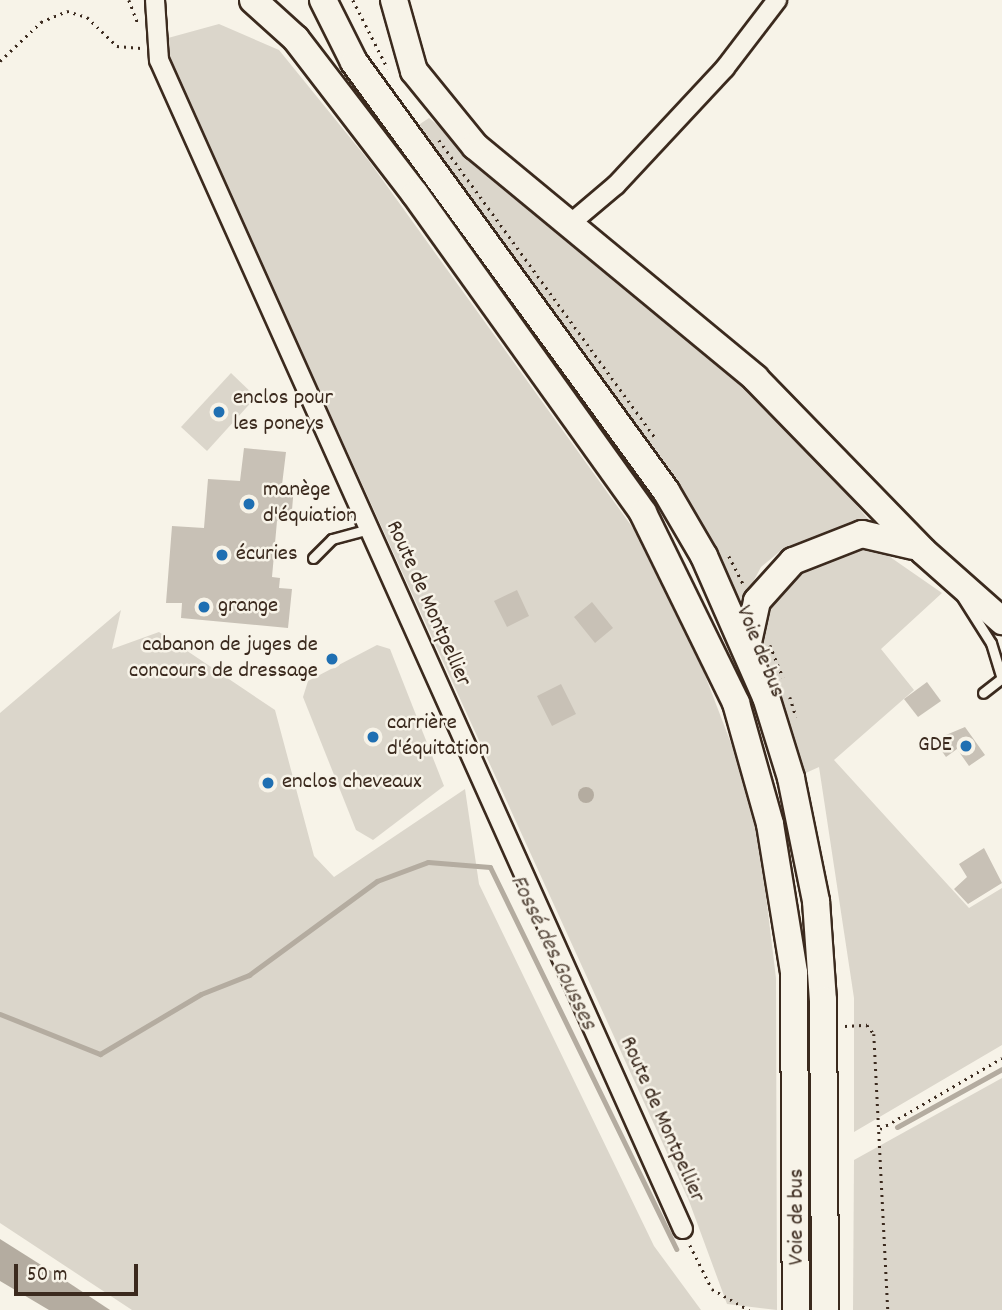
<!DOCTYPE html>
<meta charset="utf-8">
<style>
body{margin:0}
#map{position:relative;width:1002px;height:1310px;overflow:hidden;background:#f7f3e8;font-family:Dekko,sans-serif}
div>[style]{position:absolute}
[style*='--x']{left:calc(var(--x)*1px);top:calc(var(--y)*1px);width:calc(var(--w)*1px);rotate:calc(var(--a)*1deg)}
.green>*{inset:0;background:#dbd6cb}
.water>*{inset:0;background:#b4aca0}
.round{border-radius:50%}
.stream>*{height:5px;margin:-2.5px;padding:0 2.5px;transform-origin:2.5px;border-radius:2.5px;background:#b4aca0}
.building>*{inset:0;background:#c8c1b6}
.path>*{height:2.5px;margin-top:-1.25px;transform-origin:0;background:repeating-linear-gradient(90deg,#3b2a1e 0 2px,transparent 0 7px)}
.roads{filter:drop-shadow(2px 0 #3b2a1e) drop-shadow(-2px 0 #3b2a1e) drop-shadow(0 2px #3b2a1e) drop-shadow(0 -2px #3b2a1e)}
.lane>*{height:9px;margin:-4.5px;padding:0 4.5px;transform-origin:4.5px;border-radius:4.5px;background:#f7f3e8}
.street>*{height:18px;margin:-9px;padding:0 9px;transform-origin:9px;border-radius:9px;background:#f7f3e8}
.secondary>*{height:26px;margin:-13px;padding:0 13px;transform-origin:13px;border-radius:13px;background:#f7f3e8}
.dots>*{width:19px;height:19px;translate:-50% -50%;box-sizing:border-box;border:4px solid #f7f3e8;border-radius:50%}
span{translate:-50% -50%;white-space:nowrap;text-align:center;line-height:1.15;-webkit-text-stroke:5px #f7f3e8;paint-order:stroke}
.poi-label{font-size:23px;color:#3b2a1e}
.left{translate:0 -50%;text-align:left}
.right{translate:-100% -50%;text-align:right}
.street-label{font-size:23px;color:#3b2a1e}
.water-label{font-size:24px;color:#5f5145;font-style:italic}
.scale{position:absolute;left:14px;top:1264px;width:124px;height:32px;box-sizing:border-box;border:4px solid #3b2a1e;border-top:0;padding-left:9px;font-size:21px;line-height:24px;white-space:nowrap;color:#3b2a1e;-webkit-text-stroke:5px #f7f3e8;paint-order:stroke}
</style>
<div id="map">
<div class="green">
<div style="clip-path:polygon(219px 24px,279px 50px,369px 161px,643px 542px,698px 657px,755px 806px,776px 978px,777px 1310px,727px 1304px,689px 1201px,167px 56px,168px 38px)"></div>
<div style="clip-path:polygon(429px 118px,572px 234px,802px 441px,868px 519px,779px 552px,761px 567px,742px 603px,695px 516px,414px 128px)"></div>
<div style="clip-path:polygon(231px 373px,256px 397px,207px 451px,181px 427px)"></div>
<div style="clip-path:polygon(852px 548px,880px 550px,942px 593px,881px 649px,914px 690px,834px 760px,969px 908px,1002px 888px,1002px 1045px,854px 1132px,854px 998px,819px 767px,799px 776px,759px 640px,780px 586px)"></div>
<div style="clip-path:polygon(121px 610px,112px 649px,159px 632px,275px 710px,314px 856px,334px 877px,465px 789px,479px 884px,654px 1246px,701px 1310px,132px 1310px,0 1223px,0 713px)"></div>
<div style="clip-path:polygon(377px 645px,390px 649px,444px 786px,373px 840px,356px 830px,303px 697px,308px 681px)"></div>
<div style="clip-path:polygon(1002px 1078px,1002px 1310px,853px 1310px,854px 1160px)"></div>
</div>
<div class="water">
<div class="round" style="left:578px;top:787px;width:16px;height:16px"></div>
<div style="clip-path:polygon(0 1239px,57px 1275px,110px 1310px,49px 1310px,0 1281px)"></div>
</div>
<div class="stream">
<div style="--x:0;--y:1014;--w:108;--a:21.8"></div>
<div style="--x:100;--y:1054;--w:117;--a:-30.7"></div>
<div style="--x:201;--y:994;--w:52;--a:-21.6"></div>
<div style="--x:249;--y:975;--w:159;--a:-36.3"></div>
<div style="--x:377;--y:881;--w:54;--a:-20.4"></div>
<div style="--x:428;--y:862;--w:62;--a:4.6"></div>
<div style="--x:490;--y:867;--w:425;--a:64"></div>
<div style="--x:897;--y:1127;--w:120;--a:-28.9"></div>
</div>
<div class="building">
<div style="clip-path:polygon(244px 448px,286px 452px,282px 485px,294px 486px,291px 522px,277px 521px,272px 577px,280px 578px,279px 588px,292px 589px,288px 628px,181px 618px,182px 603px,166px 603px,172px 526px,204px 528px,208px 479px,240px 481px)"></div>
<div style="clip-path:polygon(517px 590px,529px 616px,507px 627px,494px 601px)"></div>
<div style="clip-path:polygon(592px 602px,613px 628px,595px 643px,574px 617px)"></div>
<div style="clip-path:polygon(927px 682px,941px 701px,918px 717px,904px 699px)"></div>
<div style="clip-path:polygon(561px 684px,576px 714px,552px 726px,537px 696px)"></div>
<div style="clip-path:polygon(965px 727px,985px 755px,969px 766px,957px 749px,946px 757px,934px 740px)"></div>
<div style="clip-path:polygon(984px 848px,1002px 883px,968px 904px,954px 889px,967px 877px,959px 864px)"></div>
</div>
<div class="path">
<div style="--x:129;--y:0;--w:25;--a:69"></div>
<div style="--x:353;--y:0;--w:77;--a:63.1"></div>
<div style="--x:0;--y:61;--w:57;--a:-43.6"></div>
<div style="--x:41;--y:22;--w:28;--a:-23"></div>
<div style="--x:67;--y:11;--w:21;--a:17"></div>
<div style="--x:87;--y:17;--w:42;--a:44"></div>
<div style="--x:117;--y:46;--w:24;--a:5"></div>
<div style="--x:439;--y:140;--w:367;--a:54"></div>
<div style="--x:729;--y:556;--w:31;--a:63"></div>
<div style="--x:770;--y:645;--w:35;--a:68"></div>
<div style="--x:790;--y:697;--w:21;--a:73"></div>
<div style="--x:845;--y:1026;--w:22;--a:-3"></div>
<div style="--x:867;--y:1025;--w:11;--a:52"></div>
<div style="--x:874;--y:1034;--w:276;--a:87.1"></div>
<div style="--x:880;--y:1129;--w:141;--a:-30.2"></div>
<div style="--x:690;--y:1245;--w:49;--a:63.4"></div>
<div style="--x:712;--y:1289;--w:43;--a:29.6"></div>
</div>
<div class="roads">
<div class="lane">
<div style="--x:313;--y:558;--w:27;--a:-45"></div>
<div style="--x:332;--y:539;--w:35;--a:-15"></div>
<div style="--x:962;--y:597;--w:54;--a:57.8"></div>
<div style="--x:991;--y:643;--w:37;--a:73"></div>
<div style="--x:1002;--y:678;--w:24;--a:142"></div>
</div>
<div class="street">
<div style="--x:155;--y:0;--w:60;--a:86.2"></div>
<div style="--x:159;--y:60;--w:1281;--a:65.86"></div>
<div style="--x:571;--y:223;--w:59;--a:-40.2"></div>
<div style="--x:616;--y:185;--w:160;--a:-47"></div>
<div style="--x:725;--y:68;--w:86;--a:-52.6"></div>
</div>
<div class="secondary">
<div style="--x:253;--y:0;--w:58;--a:42.2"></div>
<div style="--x:296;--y:39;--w:195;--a:52.5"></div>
<div style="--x:415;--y:194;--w:392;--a:54.4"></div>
<div style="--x:643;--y:513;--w:212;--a:63.9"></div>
<div style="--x:736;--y:703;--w:126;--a:74.3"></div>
<div style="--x:770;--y:824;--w:151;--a:80.8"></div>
<div style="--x:794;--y:973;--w:337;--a:89.7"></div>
<div style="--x:323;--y:0;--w:69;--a:63.4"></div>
<div style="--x:354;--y:62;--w:530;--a:53.97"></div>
<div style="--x:666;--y:491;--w:75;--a:59.7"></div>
<div style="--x:704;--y:556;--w:154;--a:66.3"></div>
<div style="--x:766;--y:697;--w:85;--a:72.8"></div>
<div style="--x:791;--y:778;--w:126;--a:78.5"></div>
<div style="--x:816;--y:901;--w:99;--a:86"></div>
<div style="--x:823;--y:1000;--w:310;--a:89.6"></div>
<div style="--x:394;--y:0;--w:74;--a:74.3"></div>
<div style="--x:414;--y:71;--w:97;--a:50.9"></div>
<div style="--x:475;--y:146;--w:364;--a:39.6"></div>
<div style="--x:755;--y:378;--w:241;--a:45.8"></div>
<div style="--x:923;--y:551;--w:106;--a:41.5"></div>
<div style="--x:747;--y:647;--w:47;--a:-77.7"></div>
<div style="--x:757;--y:601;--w:54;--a:-48"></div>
<div style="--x:793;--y:561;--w:74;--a:-21.4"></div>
<div style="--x:862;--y:534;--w:52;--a:13.2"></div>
</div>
</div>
<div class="dots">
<div style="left:219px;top:412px;background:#1f6fb2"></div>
<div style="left:249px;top:504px;background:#1f6fb2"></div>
<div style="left:222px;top:555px;background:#1f6fb2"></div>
<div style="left:204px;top:607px;background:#1f6fb2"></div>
<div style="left:332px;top:659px;background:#1f6fb2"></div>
<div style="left:373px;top:737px;background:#1f6fb2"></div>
<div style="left:966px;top:746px;background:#1f6fb2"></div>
<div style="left:268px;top:783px;background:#1f6fb2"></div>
</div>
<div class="poi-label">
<span class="left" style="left:233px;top:412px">enclos pour<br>les poneys</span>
<span class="left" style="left:263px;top:504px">manège<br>d'équiation</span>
<span class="left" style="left:236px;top:555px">écuries</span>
<span class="left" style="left:218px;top:607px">grange</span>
<span class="right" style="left:318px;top:659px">cabanon de juges de<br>concours de dressage</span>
<span class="left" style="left:387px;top:737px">carrière<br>d'équitation</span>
<span class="right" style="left:952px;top:746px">GDE</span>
<span class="left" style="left:282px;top:783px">enclos cheveaux</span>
</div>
<div class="street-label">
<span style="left:427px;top:604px;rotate:66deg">Route de Montpellier</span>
<span style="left:759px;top:652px;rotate:68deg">Voie de bus</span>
<span style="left:661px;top:1120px;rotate:66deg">Route de Montpellier</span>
<span style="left:798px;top:1217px;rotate:-90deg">Voie de bus</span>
</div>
<div class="water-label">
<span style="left:552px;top:953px;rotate:64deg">Fossé des Gousses</span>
</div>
<div class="scale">50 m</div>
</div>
